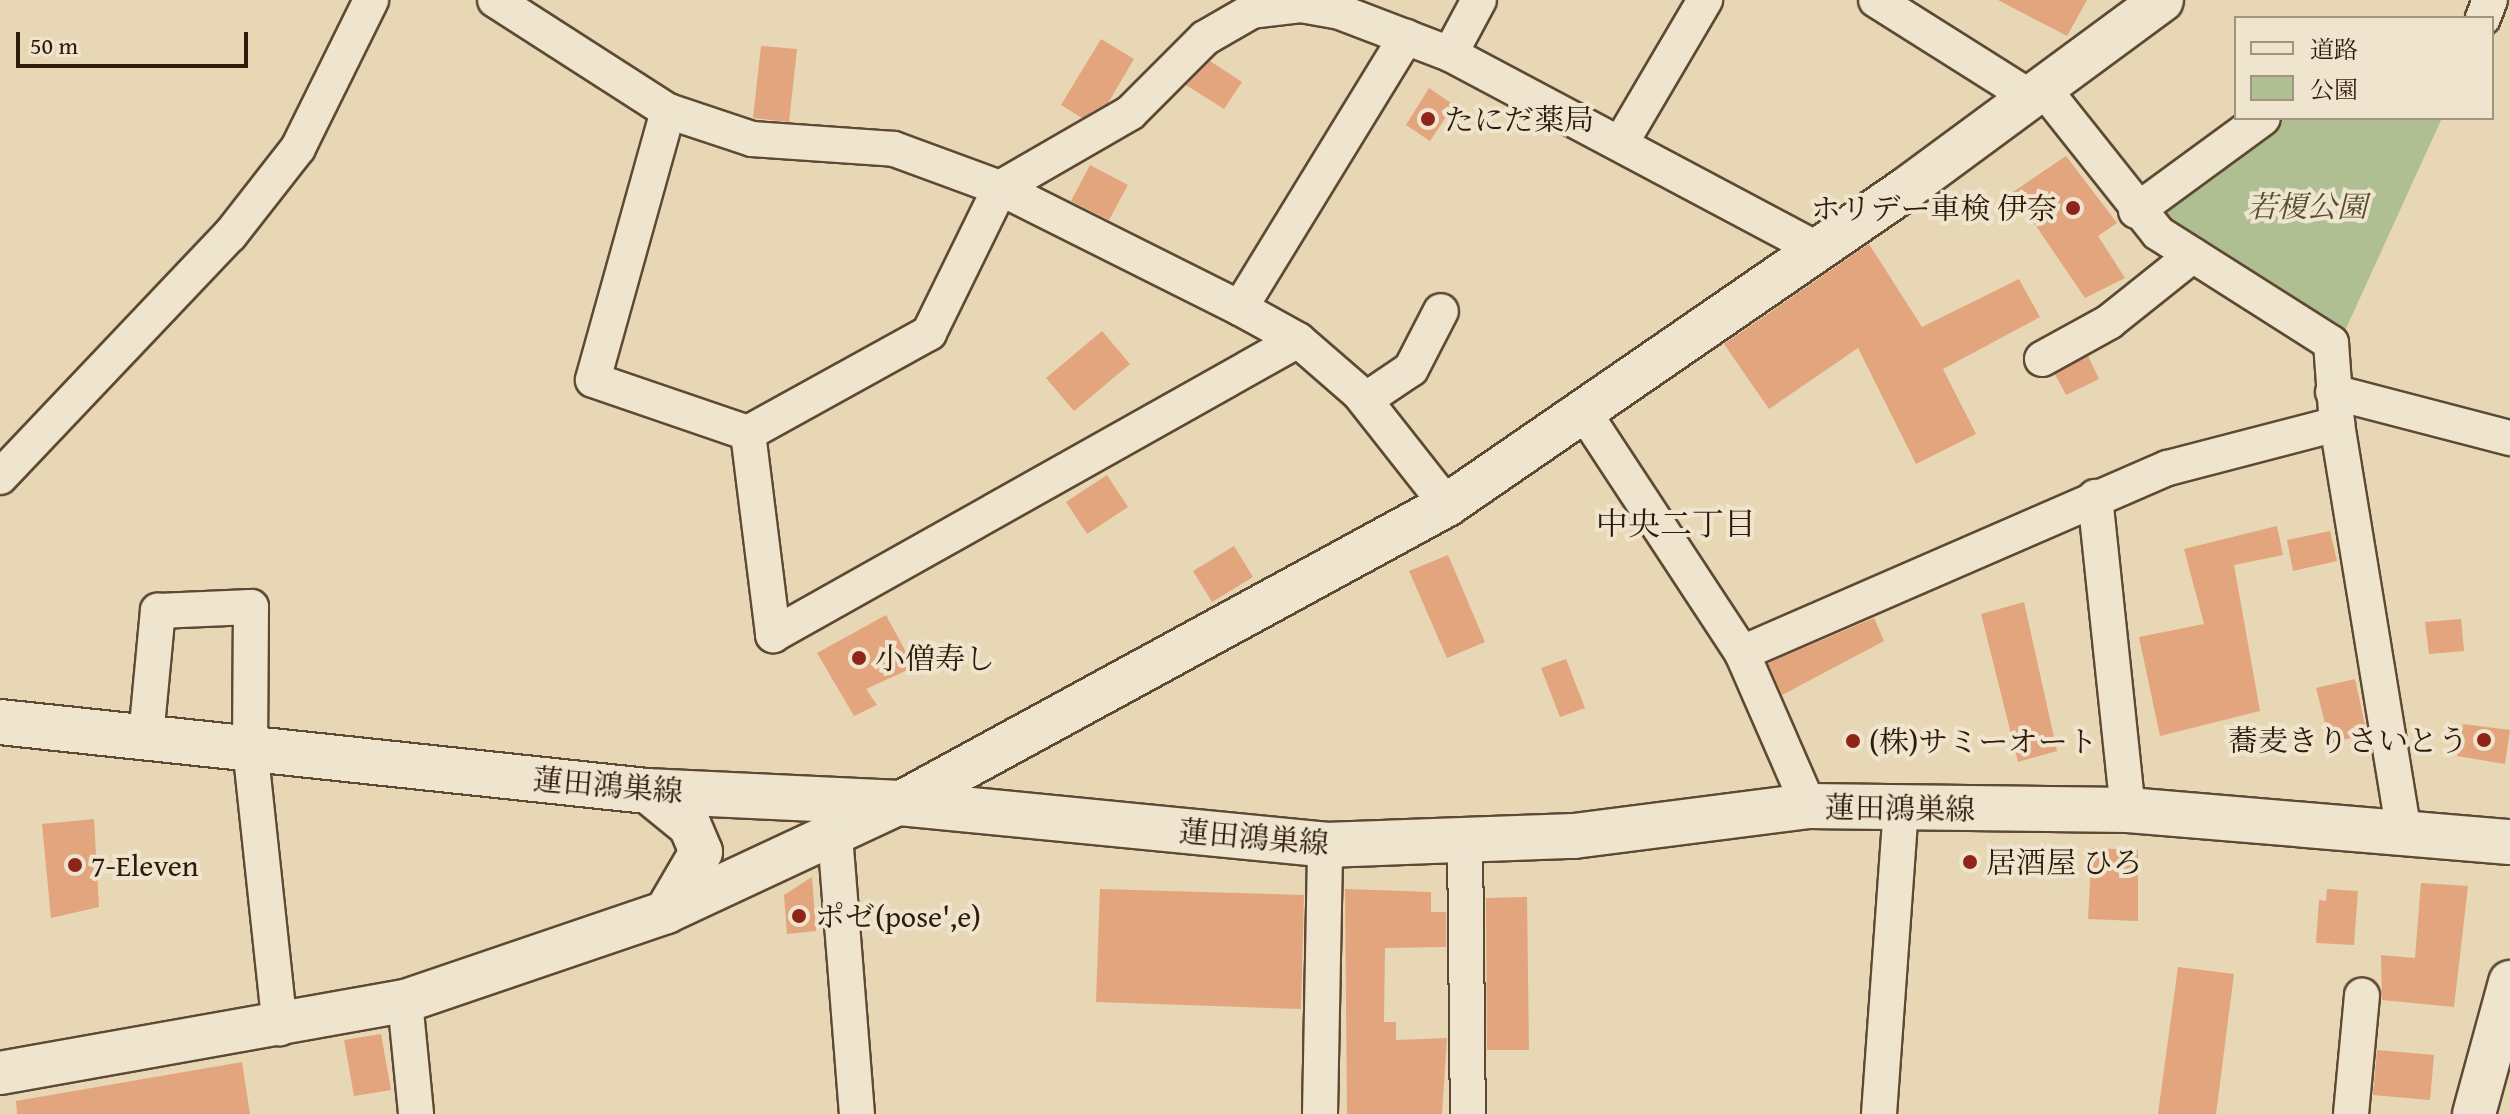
<!DOCTYPE html>
<meta charset="utf-8">
<style>
body{margin:0}
#map{position:relative;width:2510px;height:1114px;overflow:hidden;background:#e7d7b5;font-family:"Gentium Book Plus","Noto Serif JP",serif}
div>[style]{position:absolute}
[style*='--x']{left:calc(var(--x)*1px);top:calc(var(--y)*1px);width:calc(var(--w)*1px);rotate:calc(var(--a)*1deg)}
.green>*{inset:0;background:#b0bf91}
.building>*{inset:0;background:#e2a57d}
.roads{filter:drop-shadow(2px 0 #5e4934) drop-shadow(-2px 0 #5e4934) drop-shadow(0 2px #5e4934) drop-shadow(0 -2px #5e4934)}
.minor>*{height:34px;margin:-17px;padding:0 17px;transform-origin:17px;border-radius:17px;background:#efe5cf}
.tertiary>*{height:42px;margin:-21px;padding:0 21px;transform-origin:21px;border-radius:21px;background:#efe5cf}
.secondary>*{height:44px;margin:-22px;padding:0 22px;transform-origin:22px;border-radius:22px;background:#efe5cf}
.dots>*{width:22px;height:22px;translate:-50% -50%;box-sizing:border-box;border:4px solid #efe5cf;border-radius:50%}
span{translate:-50% -50%;white-space:nowrap;text-align:center;line-height:1.15;-webkit-text-stroke:8px #efe5cf;paint-order:stroke}
.poi-label{font-size:30px;color:#301a09}
.left{translate:0 -50%;text-align:left}
.right{translate:-100% -50%;text-align:right}
.park-label{font-size:30px;color:#564c32;font-style:italic}
.street-label{font-size:30px;color:#301a09}
.neighbourhood-label{font-size:32px;color:#301a09}
.legend{position:absolute;left:2234px;top:16px;width:260px;height:104px;box-sizing:border-box;background:#efe5cf;border:2px solid #a39480;margin:0;padding:10px 14px;list-style:none;font-size:24px;color:#301a09}
.legend li{display:flex;align-items:center;gap:16px;height:40px}
.legend b{width:40px;border:2px solid #a39480}
.scale{position:absolute;left:16px;top:32px;width:232px;height:36px;box-sizing:border-box;border:4px solid #301a09;border-top:0;padding-left:10px;font-size:24px;line-height:28px;white-space:nowrap;color:#301a09;-webkit-text-stroke:6px #efe5cf;paint-order:stroke}
</style>
<div id="map">
<div class="green">
<div style="clip-path:polygon(2281px 118px,2442px 118px,2344px 333px,2167px 218px,2168px 203px)"></div>
</div>
<div class="building">
<div style="clip-path:polygon(1998px 0,2087px 0,2067px 36px)"></div>
<div style="clip-path:polygon(1101px 39px,1134px 59px,1108px 103px,1082px 118px,1061px 105px)"></div>
<div style="clip-path:polygon(761px 46px,797px 49px,789px 122px,753px 118px)"></div>
<div style="clip-path:polygon(1210px 61px,1242px 82px,1224px 109px,1186px 85px)"></div>
<div style="clip-path:polygon(1429px 88px,1454px 105px,1430px 141px,1406px 125px)"></div>
<div style="clip-path:polygon(2066px 156px,2117px 223px,2098px 236px,2125px 278px,2085px 298px,2013px 192px)"></div>
<div style="clip-path:polygon(1090px 165px,1128px 185px,1109px 220px,1071px 201px)"></div>
<div style="clip-path:polygon(1869px 244px,1922px 327px,2019px 279px,2040px 317px,1943px 369px,1976px 434px,1916px 464px,1858px 348px,1769px 409px,1724px 344px)"></div>
<div style="clip-path:polygon(1102px 331px,1130px 364px,1074px 411px,1046px 378px)"></div>
<div style="clip-path:polygon(2088px 356px,2099px 379px,2066px 395px,2055px 374px)"></div>
<div style="clip-path:polygon(1107px 475px,1128px 507px,1087px 534px,1066px 502px)"></div>
<div style="clip-path:polygon(2277px 526px,2283px 555px,2234px 565px,2260px 711px,2160px 736px,2139px 637px,2204px 624px,2184px 549px)"></div>
<div style="clip-path:polygon(2330px 531px,2337px 561px,2293px 571px,2287px 540px)"></div>
<div style="clip-path:polygon(1234px 546px,1253px 577px,1212px 602px,1193px 571px)"></div>
<div style="clip-path:polygon(1448px 555px,1485px 642px,1447px 658px,1409px 571px)"></div>
<div style="clip-path:polygon(2024px 602px,2057px 751px,2018px 762px,1981px 614px)"></div>
<div style="clip-path:polygon(886px 615px,914px 667px,866px 689px,877px 705px,854px 716px,817px 653px)"></div>
<div style="clip-path:polygon(1874px 618px,1884px 641px,1782px 695px,1768px 663px)"></div>
<div style="clip-path:polygon(2461px 619px,2464px 651px,2429px 654px,2425px 622px)"></div>
<div style="clip-path:polygon(1566px 659px,1585px 708px,1560px 717px,1541px 668px)"></div>
<div style="clip-path:polygon(2355px 679px,2367px 734px,2330px 743px,2316px 688px)"></div>
<div style="clip-path:polygon(2463px 724px,2510px 730px,2505px 764px,2457px 756px)"></div>
<div style="clip-path:polygon(94px 819px,99px 907px,51px 918px,42px 824px)"></div>
<div style="clip-path:polygon(2092px 848px,2138px 850px,2138px 921px,2088px 919px)"></div>
<div style="clip-path:polygon(812px 877px,816px 931px,787px 934px,784px 895px)"></div>
<div style="clip-path:polygon(2421px 883px,2468px 886px,2454px 1007px,2382px 1000px,2381px 955px,2415px 958px)"></div>
<div style="clip-path:polygon(1100px 889px,1304px 895px,1301px 1009px,1096px 1002px)"></div>
<div style="clip-path:polygon(1345px 889px,1431px 892px,1431px 912px,1446px 912px,1446px 947px,1385px 948px,1384px 1022px,1396px 1022px,1396px 1040px,1447px 1038px,1442px 1114px,1347px 1114px)"></div>
<div style="clip-path:polygon(2327px 889px,2358px 891px,2354px 945px,2316px 943px,2319px 900px,2326px 901px)"></div>
<div style="clip-path:polygon(1527px 897px,1529px 1050px,1487px 1050px,1486px 898px)"></div>
<div style="clip-path:polygon(2178px 967px,2234px 974px,2216px 1114px,2158px 1114px)"></div>
<div style="clip-path:polygon(381px 1034px,391px 1090px,354px 1096px,344px 1040px)"></div>
<div style="clip-path:polygon(2377px 1050px,2434px 1055px,2430px 1100px,2373px 1095px)"></div>
<div style="clip-path:polygon(242px 1062px,250px 1114px,17px 1114px,16px 1101px)"></div>
</div>
<div class="roads">
<div class="minor">
<div style="--x:495;--y:0;--w:206;--a:32.7"></div>
<div style="--x:668;--y:111;--w:89;--a:18.4"></div>
<div style="--x:752;--y:139;--w:142;--a:4"></div>
<div style="--x:894;--y:149;--w:113;--a:20.2"></div>
<div style="--x:1000;--y:188;--w:268;--a:26.6"></div>
<div style="--x:1240;--y:308;--w:66;--a:28.9"></div>
<div style="--x:1298;--y:340;--w:81;--a:41"></div>
<div style="--x:1359;--y:393;--w:142;--a:51.8"></div>
<div style="--x:1876;--y:0;--w:182;--a:32.2"></div>
<div style="--x:2483;--y:18;--w:19;--a:-69"></div>
<div style="--x:1450;--y:54;--w:61;--a:-61.8"></div>
<div style="--x:2042;--y:87;--w:186;--a:51.5"></div>
<div style="--x:2158;--y:233;--w:205;--a:32.4"></div>
<div style="--x:2331;--y:343;--w:81;--a:85.8"></div>
<div style="--x:2337;--y:424;--w:415;--a:80.7"></div>
<div style="--x:668;--y:111;--w:279;--a:105.6"></div>
<div style="--x:593;--y:380;--w:164;--a:18.9"></div>
<div style="--x:748;--y:433;--w:207;--a:-28.9"></div>
<div style="--x:929;--y:333;--w:161;--a:-63.9"></div>
<div style="--x:1000;--y:188;--w:150;--a:-30"></div>
<div style="--x:1130;--y:113;--w:106;--a:-45"></div>
<div style="--x:1205;--y:38;--w:54;--a:-29.9"></div>
<div style="--x:1252;--y:11;--w:49;--a:-7"></div>
<div style="--x:1301;--y:5;--w:40;--a:10"></div>
<div style="--x:1340;--y:12;--w:118;--a:20.9"></div>
<div style="--x:1450;--y:54;--w:418;--a:28"></div>
<div style="--x:1622;--y:141;--w:164;--a:-59.5"></div>
<div style="--x:2136;--y:211;--w:157;--a:-36.2"></div>
<div style="--x:1240;--y:308;--w:318;--a:-58.5"></div>
<div style="--x:2042;--y:359;--w:77;--a:-28.9"></div>
<div style="--x:2109;--y:322;--w:107;--a:-38.6"></div>
<div style="--x:2333;--y:392;--w:183;--a:14.6"></div>
<div style="--x:1365;--y:400;--w:55;--a:-34"></div>
<div style="--x:1411;--y:369;--w:65;--a:-62.7"></div>
<div style="--x:1585;--y:414;--w:286;--a:56.7"></div>
<div style="--x:1742;--y:653;--w:167;--a:66.4"></div>
<div style="--x:748;--y:433;--w:204;--a:82.9"></div>
<div style="--x:773;--y:635;--w:602;--a:-29.33"></div>
<div style="--x:0;--y:477;--w:334;--a:-46.5"></div>
<div style="--x:230;--y:235;--w:110;--a:-52"></div>
<div style="--x:298;--y:148;--w:165;--a:-63.7"></div>
<div style="--x:2095;--y:497;--w:315;--a:84"></div>
<div style="--x:1742;--y:653;--w:464;--a:-23.5"></div>
<div style="--x:2168;--y:468;--w:175;--a:-14.6"></div>
<div style="--x:146;--y:737;--w:127;--a:-84.6"></div>
<div style="--x:158;--y:611;--w:93;--a:-2.5"></div>
<div style="--x:251;--y:607;--w:140;--a:90.4"></div>
<div style="--x:250;--y:747;--w:283;--a:83.9"></div>
<div style="--x:835;--y:835;--w:280;--a:85.5"></div>
<div style="--x:1465;--y:839;--w:275;--a:89.4"></div>
<div style="--x:405;--y:1001;--w:114;--a:84.4"></div>
<div style="--x:1320;--y:1114;--w:269;--a:-88.9"></div>
<div style="--x:1879;--y:1114;--w:306;--a:-85.9"></div>
<div style="--x:2351;--y:1114;--w:119;--a:-84.7"></div>
</div>
<div class="tertiary">
<div style="--x:647;--y:791;--w:55;--a:39.1"></div>
<div style="--x:690;--y:826;--w:28;--a:67"></div>
<div style="--x:701;--y:852;--w:69;--a:120.3"></div>
<div style="--x:0;--y:1073;--w:411;--a:-10.1"></div>
<div style="--x:405;--y:1001;--w:276;--a:-18.8"></div>
<div style="--x:666;--y:912;--w:258;--a:-25"></div>
<div style="--x:900;--y:803;--w:623;--a:-28.58"></div>
<div style="--x:1447;--y:505;--w:557;--a:-34.55"></div>
<div style="--x:1906;--y:189;--w:318;--a:-36.4"></div>
<div style="--x:2474;--y:1114;--w:137;--a:-74.7"></div>
</div>
<div class="secondary">
<div style="--x:0;--y:722;--w:651;--a:6.09"></div>
<div style="--x:647;--y:791;--w:253;--a:2.7"></div>
<div style="--x:900;--y:803;--w:427;--a:5.6"></div>
<div style="--x:1325;--y:845;--w:249;--a:-2.1"></div>
<div style="--x:1574;--y:836;--w:237;--a:-7.3"></div>
<div style="--x:1809;--y:806;--w:319;--a:0.7"></div>
<div style="--x:2128;--y:810;--w:383;--a:4.8"></div>
</div>
</div>
<div class="dots">
<div style="left:1428px;top:119px;background:#8f2418"></div>
<div style="left:2073px;top:208px;background:#8f2418"></div>
<div style="left:859px;top:658px;background:#8f2418"></div>
<div style="left:2484px;top:740px;background:#8f2418"></div>
<div style="left:1853px;top:741px;background:#8f2418"></div>
<div style="left:1970px;top:862px;background:#8f2418"></div>
<div style="left:75px;top:865px;background:#8f2418"></div>
<div style="left:799px;top:916px;background:#8f2418"></div>
</div>
<div class="poi-label">
<span class="left" style="left:1444px;top:119px">たにだ薬局</span>
<span class="right" style="left:2057px;top:208px">ホリデー車検 伊奈</span>
<span class="left" style="left:875px;top:658px">小僧寿し</span>
<span class="right" style="left:2468px;top:740px">蕎麦きりさいとう</span>
<span class="left" style="left:1869px;top:741px">(株)サミーオート</span>
<span class="left" style="left:1986px;top:862px">居酒屋 ひろ</span>
<span class="left" style="left:91px;top:865px">7-Eleven</span>
<span class="left" style="left:815px;top:916px">ポゼ(pose',e)</span>
</div>
<div class="park-label">
<span style="left:2307px;top:206px">若榎公園</span>
</div>
<div class="street-label">
<span style="left:608px;top:785px;rotate:5deg">蓮田鴻巣線</span>
<span style="left:1900px;top:808px;rotate:1deg">蓮田鴻巣線</span>
<span style="left:1254px;top:837px;rotate:5deg">蓮田鴻巣線</span>
</div>
<div class="neighbourhood-label">
<span style="left:1676px;top:524px">中央二丁目</span>
</div>
<ul class="legend">
<li><b style="height:10px;background:#efe5cf"></b>道路</li>
<li><b style="height:22px;background:#b0bf91"></b>公園</li>
</ul>
<div class="scale">50 m</div>
</div>
